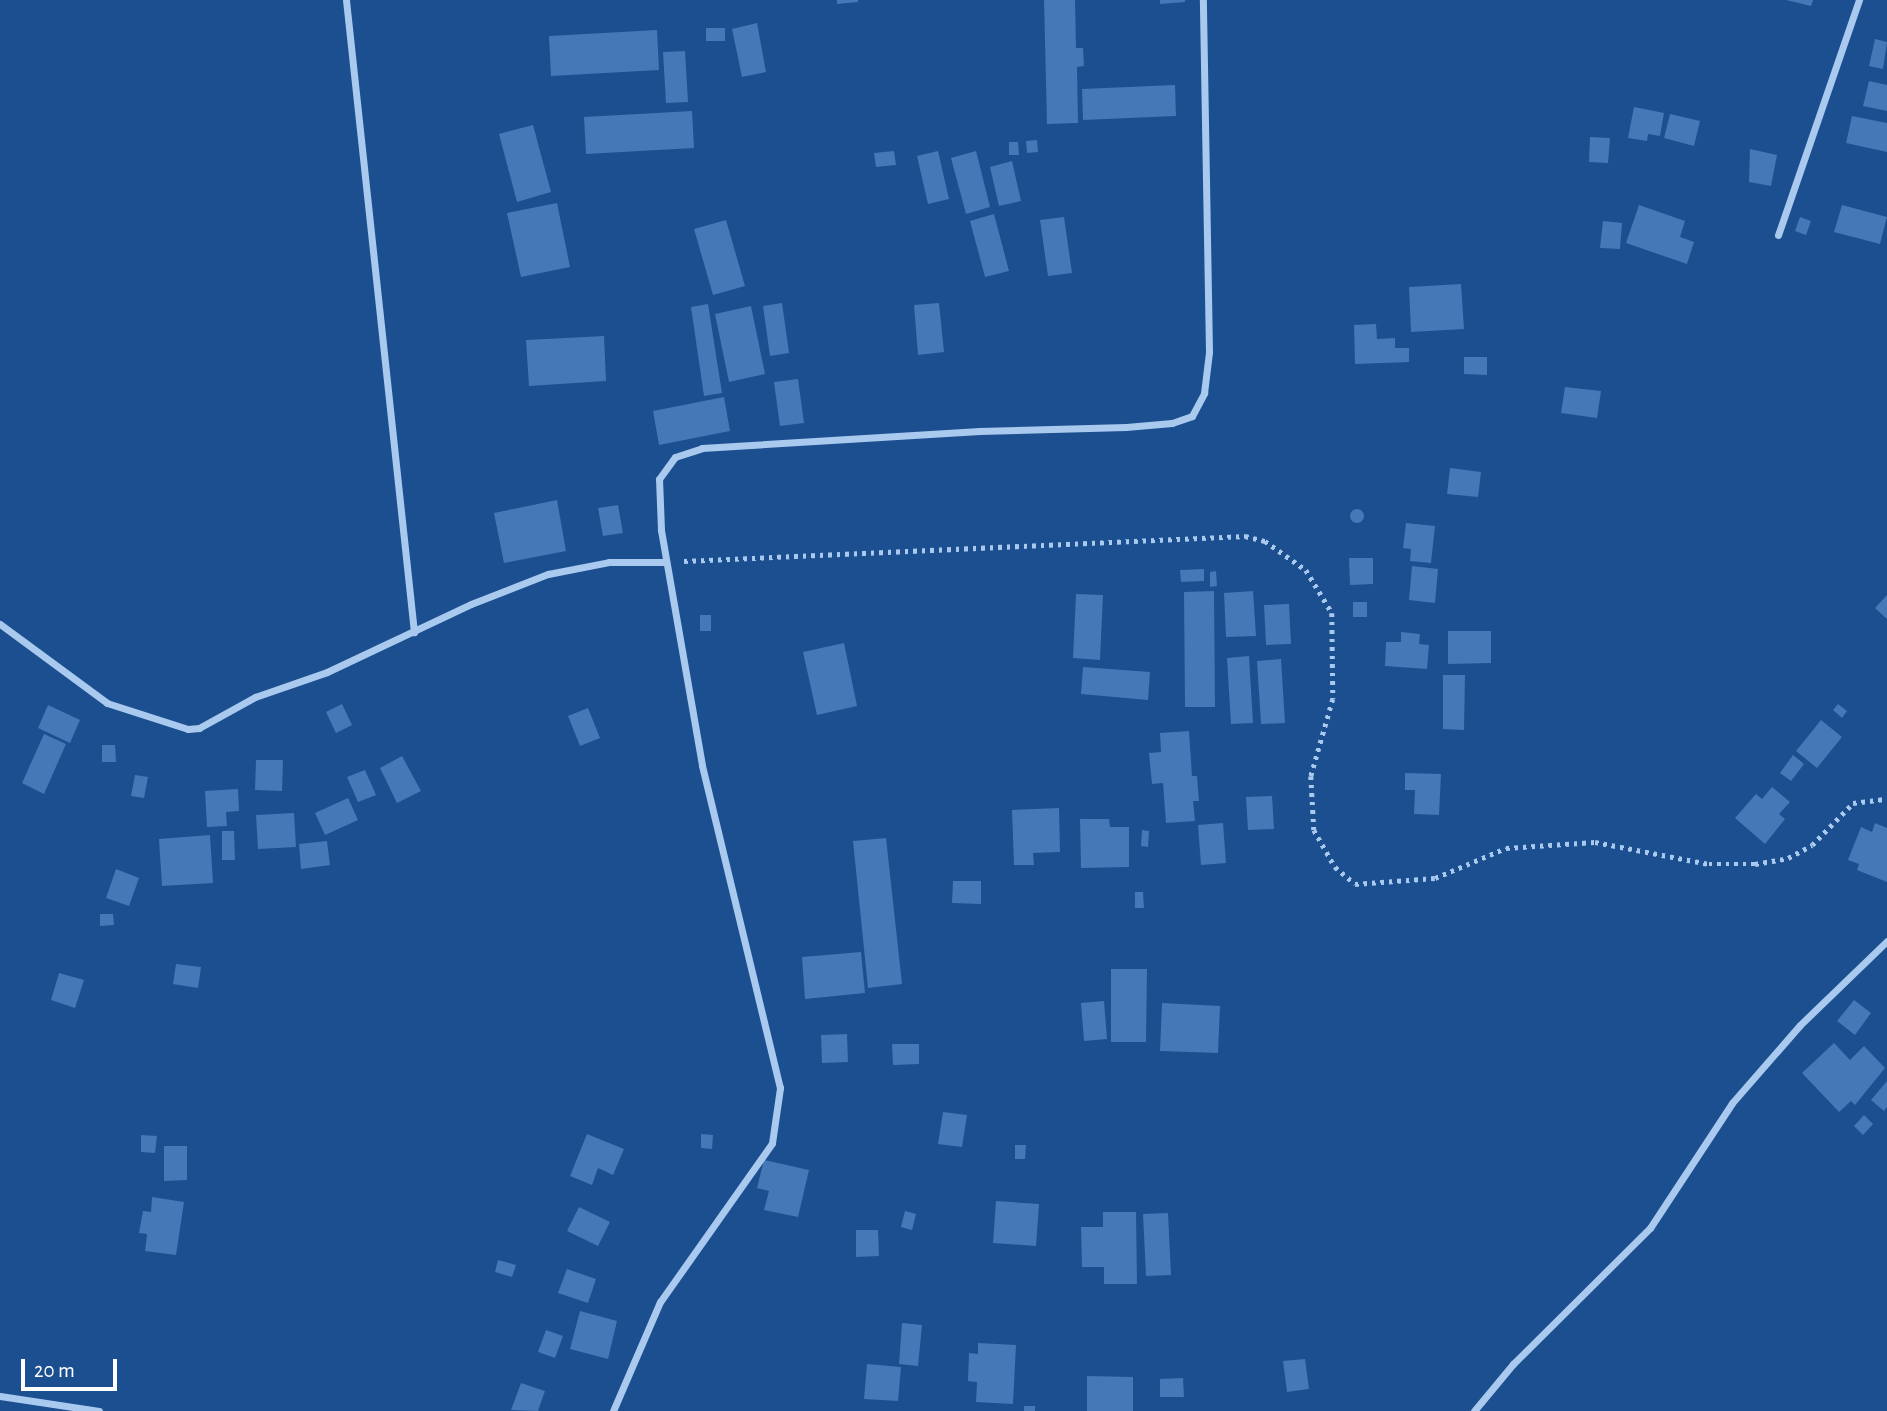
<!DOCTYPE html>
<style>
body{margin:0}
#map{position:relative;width:1887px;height:1411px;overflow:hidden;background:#1b4f8f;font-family:"Alegreya Sans",sans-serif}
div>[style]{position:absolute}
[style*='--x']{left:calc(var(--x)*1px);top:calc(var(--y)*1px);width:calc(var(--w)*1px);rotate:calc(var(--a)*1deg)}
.building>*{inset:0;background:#4478b7}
.round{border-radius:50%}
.path>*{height:4.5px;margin-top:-2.25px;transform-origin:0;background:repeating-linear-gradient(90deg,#a9c9ee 0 3.5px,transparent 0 8.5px)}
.minor>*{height:7px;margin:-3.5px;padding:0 3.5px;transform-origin:3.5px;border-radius:3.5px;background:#a9c9ee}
span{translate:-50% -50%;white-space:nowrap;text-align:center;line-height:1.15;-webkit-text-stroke:7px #1b4f8f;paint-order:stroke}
.scale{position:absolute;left:21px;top:1359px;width:96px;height:32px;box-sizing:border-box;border:4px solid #fff;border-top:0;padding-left:9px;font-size:21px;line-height:24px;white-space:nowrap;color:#fff;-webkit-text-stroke:5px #1b4f8f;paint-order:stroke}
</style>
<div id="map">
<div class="building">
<div style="clip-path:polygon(837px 0,858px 0,858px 2px,837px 4px)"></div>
<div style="clip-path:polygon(1044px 0,1075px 0,1076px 48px,1083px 48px,1084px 66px,1077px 67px,1078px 123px,1047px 124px)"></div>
<div style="clip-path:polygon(1160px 0,1185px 0,1185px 2px,1160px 4px)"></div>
<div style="clip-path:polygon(1786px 0,1813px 0,1811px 6px)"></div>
<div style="clip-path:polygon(757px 23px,766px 72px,742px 77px,732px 29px)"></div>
<div style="clip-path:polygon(706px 28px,725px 28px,725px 41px,706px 41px)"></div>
<div style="clip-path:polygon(657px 30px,659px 70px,551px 76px,549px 36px)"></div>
<div style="clip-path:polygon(1875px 39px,1887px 42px,1883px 69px,1869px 66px)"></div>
<div style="clip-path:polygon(685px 51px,688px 102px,666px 103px,663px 52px)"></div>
<div style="clip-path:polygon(1869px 81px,1887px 85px,1887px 111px,1863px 106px)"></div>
<div style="clip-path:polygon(1175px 85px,1176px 116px,1083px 120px,1082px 89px)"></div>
<div style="clip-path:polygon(1634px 107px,1664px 113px,1660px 136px,1648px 134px,1647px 141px,1628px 138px)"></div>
<div style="clip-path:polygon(692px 111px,694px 148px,586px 154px,584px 117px)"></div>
<div style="clip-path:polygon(1670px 114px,1700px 121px,1694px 146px,1664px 138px)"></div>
<div style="clip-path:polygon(1852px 116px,1887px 123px,1887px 152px,1846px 143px)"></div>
<div style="clip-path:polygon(533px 125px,551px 192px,517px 202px,499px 134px)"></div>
<div style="clip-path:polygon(1590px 137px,1610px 138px,1608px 163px,1589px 162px)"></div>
<div style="clip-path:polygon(1037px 140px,1038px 152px,1027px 153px,1026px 141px)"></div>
<div style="clip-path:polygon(1009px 142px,1018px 142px,1019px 155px,1009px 155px)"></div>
<div style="clip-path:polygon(1750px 149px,1777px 155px,1771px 186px,1749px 182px)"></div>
<div style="clip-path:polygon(894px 151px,896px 165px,876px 167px,874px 153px)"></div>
<div style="clip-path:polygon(938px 151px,949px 199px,928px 204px,917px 156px)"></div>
<div style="clip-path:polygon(976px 151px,990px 207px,966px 214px,951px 158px)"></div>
<div style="clip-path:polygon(1012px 161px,1021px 201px,999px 206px,990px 167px)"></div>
<div style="clip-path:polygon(557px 203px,570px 267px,521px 277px,507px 213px)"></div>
<div style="clip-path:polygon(1639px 205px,1685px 221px,1680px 237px,1694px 242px,1687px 264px,1626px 243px)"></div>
<div style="clip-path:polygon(1842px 205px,1887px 217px,1880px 244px,1834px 232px)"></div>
<div style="clip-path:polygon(994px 214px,1009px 271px,985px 277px,970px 221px)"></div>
<div style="clip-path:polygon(1064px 217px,1072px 273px,1048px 276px,1040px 220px)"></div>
<div style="clip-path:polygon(1800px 217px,1811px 221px,1806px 235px,1795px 231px)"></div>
<div style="clip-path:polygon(726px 220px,745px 286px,713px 295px,694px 229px)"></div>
<div style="clip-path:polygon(1603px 221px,1622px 223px,1620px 249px,1600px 248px)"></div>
<div style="clip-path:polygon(1461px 284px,1464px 329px,1411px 332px,1409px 287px)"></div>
<div style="clip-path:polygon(782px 303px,789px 353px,770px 356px,763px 306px)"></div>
<div style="clip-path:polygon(939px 303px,944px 352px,918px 355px,914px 305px)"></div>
<div style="clip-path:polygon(708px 304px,722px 393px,704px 396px,691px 307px)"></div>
<div style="clip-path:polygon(751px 306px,765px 374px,729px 382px,715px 314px)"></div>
<div style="clip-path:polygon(1376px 324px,1377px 339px,1395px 338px,1395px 348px,1409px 348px,1409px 362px,1355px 364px,1354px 325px)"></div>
<div style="clip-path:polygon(604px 336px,606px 381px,529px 386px,526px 340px)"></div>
<div style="clip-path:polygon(1464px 357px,1487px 357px,1487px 375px,1464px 374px)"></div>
<div style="clip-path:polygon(798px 379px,804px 423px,780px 426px,774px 382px)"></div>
<div style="clip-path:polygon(1565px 387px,1601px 391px,1597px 418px,1561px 413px)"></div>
<div style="clip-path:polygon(724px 397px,730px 431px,659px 445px,653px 411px)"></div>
<div style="clip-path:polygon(1450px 468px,1481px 472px,1478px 497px,1447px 494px)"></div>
<div style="clip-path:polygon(557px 500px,566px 551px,504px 563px,494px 513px)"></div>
<div style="clip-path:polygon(618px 505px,623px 533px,603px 536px,598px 508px)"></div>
<div class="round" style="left:1350px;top:509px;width:14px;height:14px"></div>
<div style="clip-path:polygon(1406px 523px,1435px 526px,1431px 563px,1410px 561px,1411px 549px,1403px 548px)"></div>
<div style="clip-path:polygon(1349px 558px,1373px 558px,1373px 584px,1350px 585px)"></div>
<div style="clip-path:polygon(1412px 566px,1438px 569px,1435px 603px,1409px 600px)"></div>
<div style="clip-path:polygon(1204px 569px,1204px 581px,1181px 582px,1180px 570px)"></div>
<div style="clip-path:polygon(1216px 571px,1217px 586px,1210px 587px,1210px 572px)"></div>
<div style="clip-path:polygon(1214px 591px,1215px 707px,1185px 707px,1184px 592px)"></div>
<div style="clip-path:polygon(1253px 591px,1256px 636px,1226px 637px,1224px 593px)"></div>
<div style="clip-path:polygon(1076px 594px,1103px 595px,1100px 660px,1073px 658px)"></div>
<div style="clip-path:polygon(1887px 595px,1887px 619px,1875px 608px)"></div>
<div style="clip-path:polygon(1353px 602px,1367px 602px,1367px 617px,1353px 617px)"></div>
<div style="clip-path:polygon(1289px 604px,1291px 644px,1266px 645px,1264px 605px)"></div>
<div style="clip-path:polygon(700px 615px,711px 615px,711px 631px,700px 631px)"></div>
<div style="clip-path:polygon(1448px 631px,1491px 631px,1491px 663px,1448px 664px)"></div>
<div style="clip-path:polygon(1401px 632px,1420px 634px,1419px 644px,1429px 645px,1427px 669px,1385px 666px,1386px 642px,1401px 642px)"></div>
<div style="clip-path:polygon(844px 643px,857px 706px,817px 715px,803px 652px)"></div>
<div style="clip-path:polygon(1249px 656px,1253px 723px,1231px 724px,1227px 658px)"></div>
<div style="clip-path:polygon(1281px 659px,1285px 723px,1261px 724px,1257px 661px)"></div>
<div style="clip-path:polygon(1083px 667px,1150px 672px,1148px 700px,1081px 694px)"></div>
<div style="clip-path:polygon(1443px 675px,1465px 675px,1464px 730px,1443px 729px)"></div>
<div style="clip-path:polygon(342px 704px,352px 725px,336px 733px,326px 712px)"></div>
<div style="clip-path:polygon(1838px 704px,1847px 711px,1842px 718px,1833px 710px)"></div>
<div style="clip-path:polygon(48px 705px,80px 720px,70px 743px,38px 728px)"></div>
<div style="clip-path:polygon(588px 708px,600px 738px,580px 746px,568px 716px)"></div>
<div style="clip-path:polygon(1821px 720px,1842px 737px,1817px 768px,1796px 751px)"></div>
<div style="clip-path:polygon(1189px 731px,1192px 776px,1197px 776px,1199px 801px,1193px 801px,1195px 821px,1166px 823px,1163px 783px,1152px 784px,1149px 753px,1161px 752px,1160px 733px)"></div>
<div style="clip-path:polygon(44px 734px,66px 744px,44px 794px,22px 783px)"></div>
<div style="clip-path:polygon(102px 745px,115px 745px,116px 762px,102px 762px)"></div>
<div style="clip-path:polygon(1793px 755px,1804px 764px,1791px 781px,1780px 773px)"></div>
<div style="clip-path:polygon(402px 756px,421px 791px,397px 803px,380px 768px)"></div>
<div style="clip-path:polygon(256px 760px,283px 760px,282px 791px,255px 790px)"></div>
<div style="clip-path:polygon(365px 770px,376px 795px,358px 802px,347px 777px)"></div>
<div style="clip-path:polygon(1405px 773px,1441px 774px,1439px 815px,1414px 814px,1415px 790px,1405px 790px)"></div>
<div style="clip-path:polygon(135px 775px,148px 777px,144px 798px,131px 796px)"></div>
<div style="clip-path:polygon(1772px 787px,1790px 802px,1779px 814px,1785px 819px,1765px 844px,1735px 818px,1756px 794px,1762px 799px)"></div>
<div style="clip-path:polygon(238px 789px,239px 811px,226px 812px,227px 826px,207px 827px,205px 791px)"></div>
<div style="clip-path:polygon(1272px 796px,1274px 829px,1248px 830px,1246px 797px)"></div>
<div style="clip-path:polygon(348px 798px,358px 820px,325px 835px,315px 813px)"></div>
<div style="clip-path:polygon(1059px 808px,1060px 852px,1033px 853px,1034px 865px,1014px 865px,1012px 810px)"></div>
<div style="clip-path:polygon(294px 813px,296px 847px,258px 849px,256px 815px)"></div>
<div style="clip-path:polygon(1080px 819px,1109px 819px,1110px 827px,1129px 827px,1129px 867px,1081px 868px)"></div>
<div style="clip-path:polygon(1223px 823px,1226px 863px,1201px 865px,1198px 825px)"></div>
<div style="clip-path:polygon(1875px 823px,1887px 828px,1887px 882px,1857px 870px,1859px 864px,1848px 860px,1861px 827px,1872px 832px)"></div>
<div style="clip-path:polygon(1142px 830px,1149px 831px,1148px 847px,1141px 846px)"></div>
<div style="clip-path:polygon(222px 831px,234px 831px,235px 860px,222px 860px)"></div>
<div style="clip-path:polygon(210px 835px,213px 883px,162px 886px,159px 839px)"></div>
<div style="clip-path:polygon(886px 838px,902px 984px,868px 988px,853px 841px)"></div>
<div style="clip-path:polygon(327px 841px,330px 865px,301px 869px,299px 844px)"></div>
<div style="clip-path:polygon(116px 869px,139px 878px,129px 906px,106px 898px)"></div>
<div style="clip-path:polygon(953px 881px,981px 881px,981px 904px,952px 903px)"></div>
<div style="clip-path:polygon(1135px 892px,1143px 892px,1144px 908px,1135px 908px)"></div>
<div style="clip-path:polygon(100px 914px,113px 914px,114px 925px,100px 926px)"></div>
<div style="clip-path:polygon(861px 952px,865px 993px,805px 999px,802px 957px)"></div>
<div style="clip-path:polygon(176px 964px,201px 967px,198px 988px,173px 984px)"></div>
<div style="clip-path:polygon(1111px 969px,1147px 969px,1146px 1042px,1111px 1042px)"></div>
<div style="clip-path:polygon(59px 973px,84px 980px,75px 1008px,51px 1000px)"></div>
<div style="clip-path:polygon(1854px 1000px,1871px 1013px,1855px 1035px,1837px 1021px)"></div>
<div style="clip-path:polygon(1104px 1001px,1107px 1039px,1084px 1041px,1081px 1003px)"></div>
<div style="clip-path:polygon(1162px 1003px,1220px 1006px,1218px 1053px,1160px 1051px)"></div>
<div style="clip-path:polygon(847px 1034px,848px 1062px,822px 1063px,821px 1035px)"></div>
<div style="clip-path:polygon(1834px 1043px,1850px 1060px,1864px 1046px,1885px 1068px,1855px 1105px,1851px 1101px,1839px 1112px,1802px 1073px)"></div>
<div style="clip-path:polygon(892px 1044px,919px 1044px,919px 1064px,893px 1065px)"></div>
<div style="clip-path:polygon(1887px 1081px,1887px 1107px,1884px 1111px,1871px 1100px)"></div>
<div style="clip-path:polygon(943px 1112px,967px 1115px,962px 1147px,938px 1144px)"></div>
<div style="clip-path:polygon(1864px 1115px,1873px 1124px,1863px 1135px,1854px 1126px)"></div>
<div style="clip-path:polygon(587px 1134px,624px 1149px,613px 1175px,598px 1168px,592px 1185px,570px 1176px)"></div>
<div style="clip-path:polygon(701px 1134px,713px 1135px,712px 1149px,701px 1148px)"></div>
<div style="clip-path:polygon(141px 1135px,157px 1136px,155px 1153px,141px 1152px)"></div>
<div style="clip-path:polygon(1015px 1145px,1026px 1145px,1025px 1159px,1015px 1159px)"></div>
<div style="clip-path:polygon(164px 1146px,187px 1146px,187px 1180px,164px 1181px)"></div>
<div style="clip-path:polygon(764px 1160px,809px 1170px,798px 1217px,764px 1210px,769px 1191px,757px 1188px)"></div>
<div style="clip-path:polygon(152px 1197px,184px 1202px,176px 1255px,145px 1251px,147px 1234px,139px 1233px,143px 1211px,151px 1212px)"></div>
<div style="clip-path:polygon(996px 1201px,1039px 1204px,1036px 1246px,993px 1243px)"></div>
<div style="clip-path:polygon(579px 1207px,610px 1222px,598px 1246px,567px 1231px)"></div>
<div style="clip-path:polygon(905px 1211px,916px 1214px,912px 1230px,901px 1227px)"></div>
<div style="clip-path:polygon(1103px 1212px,1136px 1212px,1137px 1284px,1104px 1284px,1104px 1267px,1082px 1267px,1081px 1227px,1103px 1227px)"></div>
<div style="clip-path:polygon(1168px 1213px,1171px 1275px,1146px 1276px,1143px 1214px)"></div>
<div style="clip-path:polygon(856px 1230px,878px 1230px,879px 1256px,856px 1257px)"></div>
<div style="clip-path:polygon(498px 1260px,516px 1265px,512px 1277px,495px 1272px)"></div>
<div style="clip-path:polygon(567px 1269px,596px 1279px,588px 1303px,558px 1293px)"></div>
<div style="clip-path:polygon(580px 1311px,617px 1321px,608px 1359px,570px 1349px)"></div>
<div style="clip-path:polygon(902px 1323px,922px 1325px,918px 1366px,899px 1364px)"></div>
<div style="clip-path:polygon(546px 1330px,563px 1336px,555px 1358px,538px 1352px)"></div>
<div style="clip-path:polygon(978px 1343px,1016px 1345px,1013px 1404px,976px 1402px,977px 1382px,968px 1381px,969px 1353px,978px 1354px)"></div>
<div style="clip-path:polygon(1305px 1359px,1309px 1389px,1287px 1392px,1283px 1361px)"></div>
<div style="clip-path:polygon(867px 1364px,901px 1367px,898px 1401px,864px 1399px)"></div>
<div style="clip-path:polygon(1087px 1376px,1133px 1377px,1133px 1411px,1087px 1411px)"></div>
<div style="clip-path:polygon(1183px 1378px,1184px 1397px,1160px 1397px,1160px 1379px)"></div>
<div style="clip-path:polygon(521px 1383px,545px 1391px,538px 1411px,511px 1410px)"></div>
<div style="clip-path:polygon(1024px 1406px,1035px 1406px,1035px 1411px,1024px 1411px)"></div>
</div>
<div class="path">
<div style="--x:684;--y:561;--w:562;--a:-2.55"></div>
<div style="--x:1245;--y:536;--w:21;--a:14"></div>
<div style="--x:1265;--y:541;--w:50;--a:35.3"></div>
<div style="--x:1306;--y:570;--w:50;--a:58.8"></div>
<div style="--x:1332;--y:613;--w:86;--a:89.3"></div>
<div style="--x:1333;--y:699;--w:80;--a:105.9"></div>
<div style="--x:1311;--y:776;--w:54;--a:86.8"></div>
<div style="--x:1314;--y:830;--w:43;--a:60.4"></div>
<div style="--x:1335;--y:867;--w:26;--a:40"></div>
<div style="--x:1355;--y:884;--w:80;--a:-4.3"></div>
<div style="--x:1435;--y:878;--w:77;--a:-22.9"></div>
<div style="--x:1506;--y:848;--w:89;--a:-3.9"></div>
<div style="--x:1595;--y:842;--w:116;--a:10.9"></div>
<div style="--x:1709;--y:864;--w:46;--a:0"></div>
<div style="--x:1755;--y:864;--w:34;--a:-10"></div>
<div style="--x:1788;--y:858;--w:27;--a:-28"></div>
<div style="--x:1812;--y:845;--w:59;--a:-45.7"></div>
<div style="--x:1853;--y:803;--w:34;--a:-7"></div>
</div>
<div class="minor">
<div style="--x:346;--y:0;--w:636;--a:83.86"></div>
<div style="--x:1778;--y:235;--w:249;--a:-71"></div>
<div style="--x:0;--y:624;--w:133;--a:36.4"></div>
<div style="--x:107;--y:703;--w:85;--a:17.8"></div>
<div style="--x:188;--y:729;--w:11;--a:-5"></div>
<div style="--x:199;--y:728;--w:64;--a:-29"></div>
<div style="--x:255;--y:697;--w:76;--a:-19.1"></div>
<div style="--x:327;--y:672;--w:159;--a:-25.3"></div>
<div style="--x:471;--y:604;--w:83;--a:-21.3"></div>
<div style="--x:548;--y:574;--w:62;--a:-11.1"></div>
<div style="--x:609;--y:562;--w:56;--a:0"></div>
<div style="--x:0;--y:1396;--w:100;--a:8.6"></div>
<div style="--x:613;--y:1411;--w:119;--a:-66.7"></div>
<div style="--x:660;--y:1302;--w:194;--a:-54.8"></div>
<div style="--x:772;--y:1143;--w:56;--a:-81.7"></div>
<div style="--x:780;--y:1088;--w:332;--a:-103.6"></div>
<div style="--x:702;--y:765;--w:239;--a:-99.9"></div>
<div style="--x:661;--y:530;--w:51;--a:-92.2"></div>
<div style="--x:659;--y:479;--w:27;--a:-54"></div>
<div style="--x:675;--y:457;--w:28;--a:-18"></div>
<div style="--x:702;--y:448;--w:278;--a:-3.5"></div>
<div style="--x:979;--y:431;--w:147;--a:-1.6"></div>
<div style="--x:1126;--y:427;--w:46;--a:-5"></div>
<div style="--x:1172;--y:423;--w:21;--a:-19"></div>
<div style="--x:1192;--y:416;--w:26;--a:-62"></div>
<div style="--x:1204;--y:393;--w:41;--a:-83"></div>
<div style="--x:1209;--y:352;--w:352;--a:-91"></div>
<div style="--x:1474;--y:1411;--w:61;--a:-50.3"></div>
<div style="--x:1513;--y:1364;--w:193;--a:-44.8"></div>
<div style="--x:1650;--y:1228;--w:149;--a:-56.7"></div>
<div style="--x:1732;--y:1103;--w:103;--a:-48.9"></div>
<div style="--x:1800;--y:1025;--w:121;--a:-44"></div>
</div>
<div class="scale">20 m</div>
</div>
